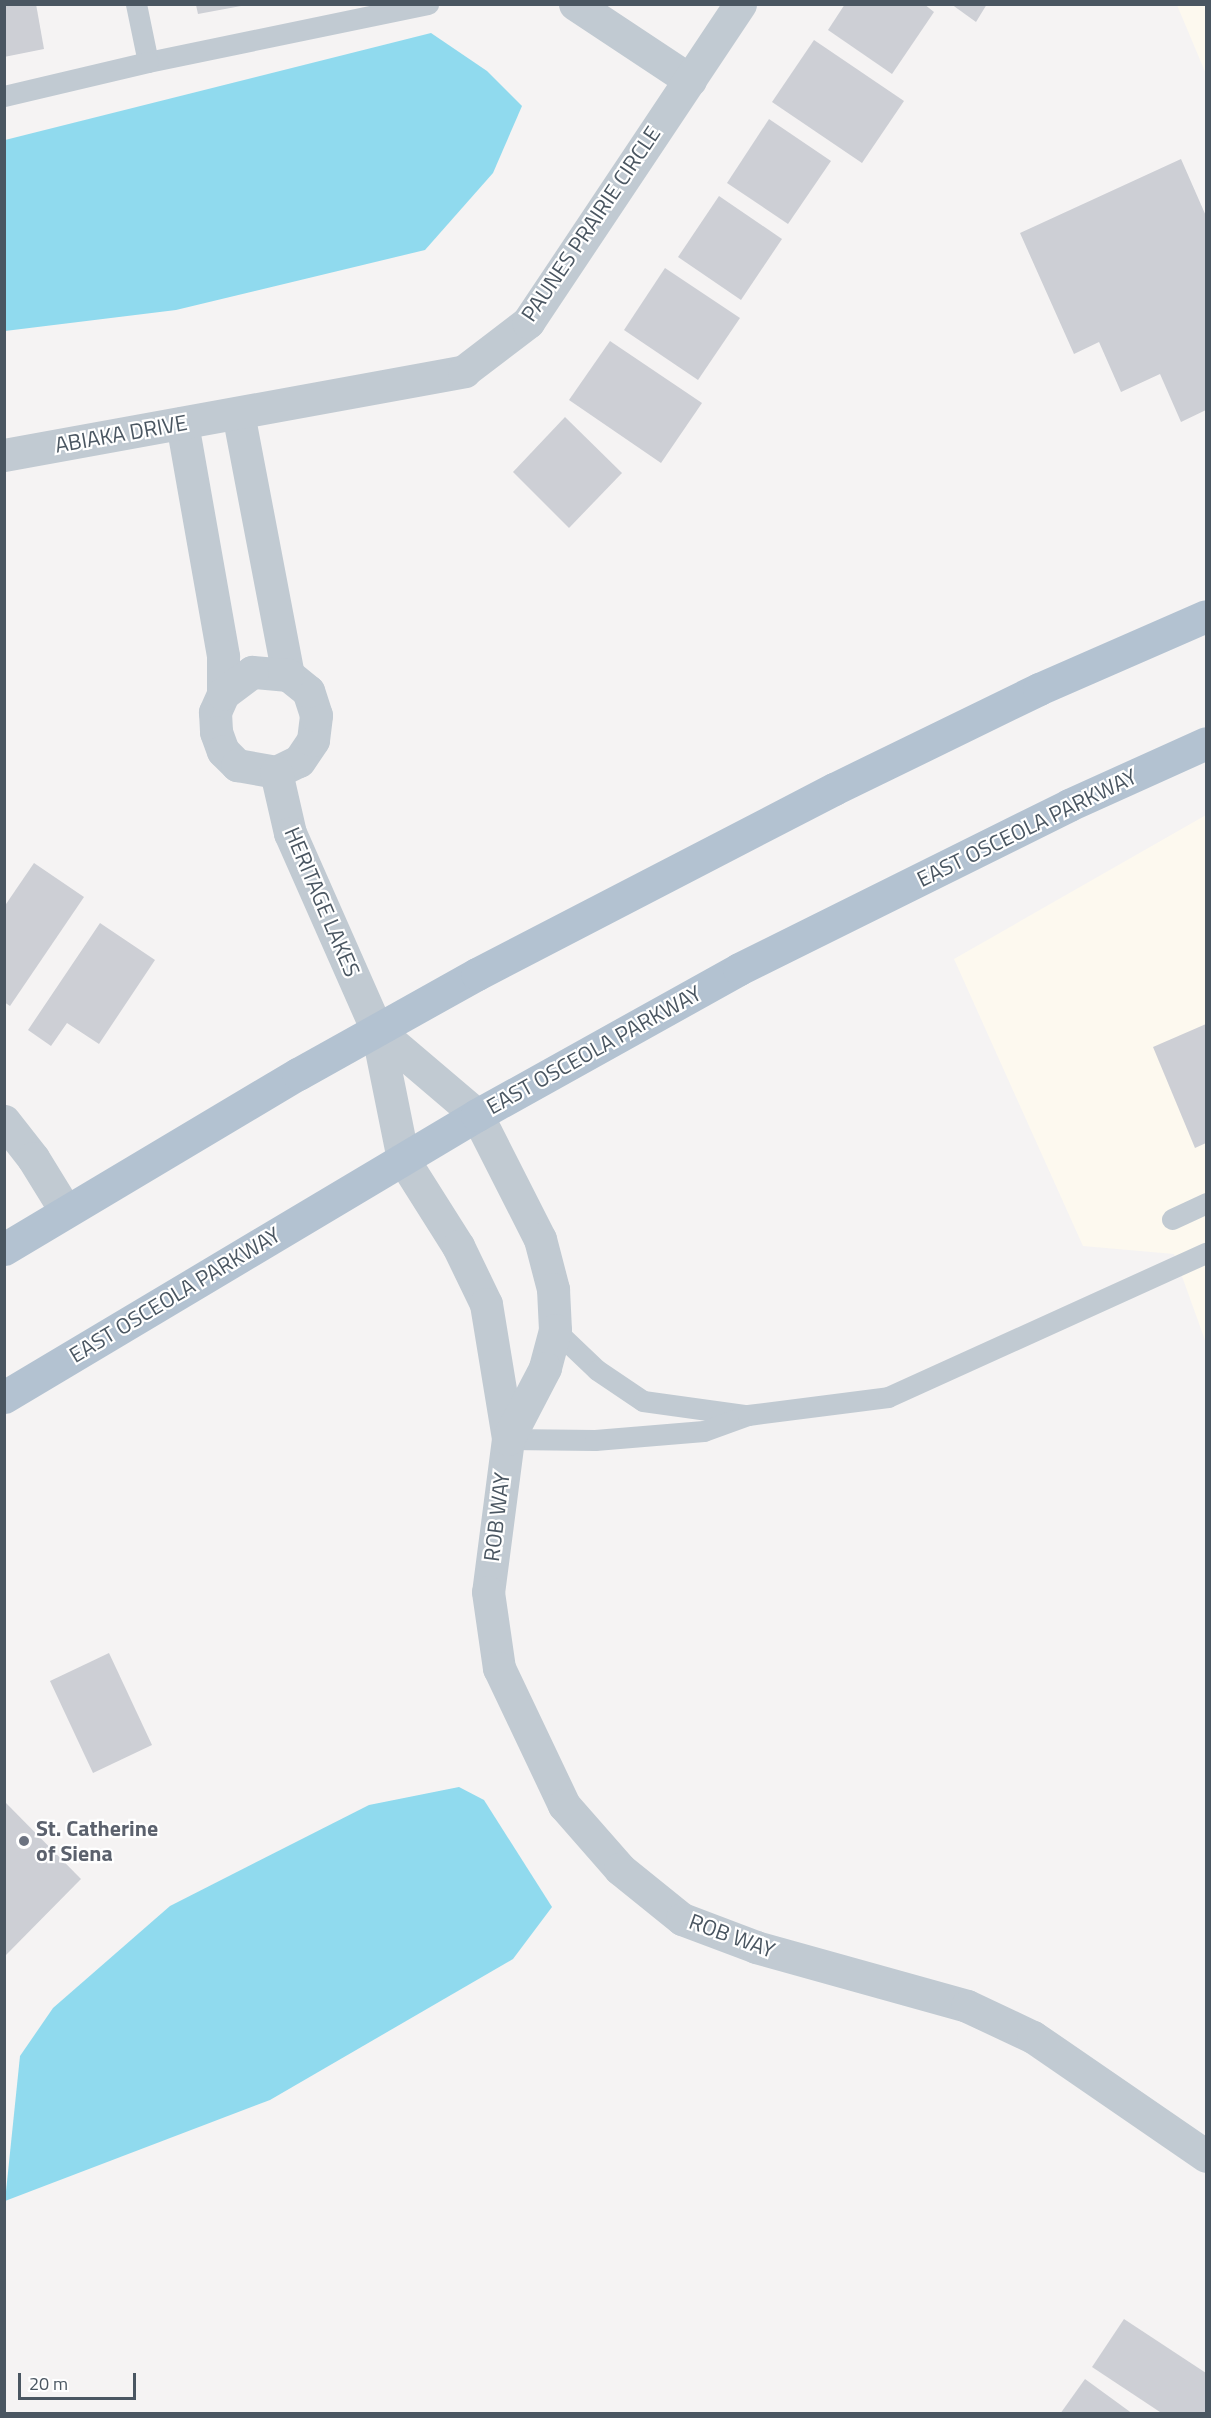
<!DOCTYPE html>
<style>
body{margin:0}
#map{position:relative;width:1211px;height:2418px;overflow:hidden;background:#f5f3f3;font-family:"Titillium Web",sans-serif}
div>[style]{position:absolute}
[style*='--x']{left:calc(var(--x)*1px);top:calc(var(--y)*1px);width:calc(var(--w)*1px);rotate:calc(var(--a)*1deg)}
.commercial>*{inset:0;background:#fdf9ef}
.water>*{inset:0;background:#90daee}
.building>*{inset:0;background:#cdcfd5}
.service>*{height:21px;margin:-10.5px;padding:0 10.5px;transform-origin:10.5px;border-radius:10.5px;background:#c1cad2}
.minor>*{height:33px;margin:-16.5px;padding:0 16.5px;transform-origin:16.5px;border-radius:16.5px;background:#c1cad2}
.primary>*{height:33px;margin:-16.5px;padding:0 16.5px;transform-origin:16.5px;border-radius:16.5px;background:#b3c2d1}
.dots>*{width:16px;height:16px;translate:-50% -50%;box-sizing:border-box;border:3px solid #fff;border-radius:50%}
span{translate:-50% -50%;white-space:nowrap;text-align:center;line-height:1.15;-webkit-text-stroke:4.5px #fff;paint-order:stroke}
.street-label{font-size:22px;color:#4a5661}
.worship-label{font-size:22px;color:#5b616d;font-weight:700}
.left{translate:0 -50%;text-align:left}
.frame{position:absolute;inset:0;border:6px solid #4a5661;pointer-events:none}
.scale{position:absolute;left:18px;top:2373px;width:118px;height:27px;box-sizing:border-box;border:3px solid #4a5661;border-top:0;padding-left:8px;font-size:18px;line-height:21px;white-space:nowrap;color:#4a5661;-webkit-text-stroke:4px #fff;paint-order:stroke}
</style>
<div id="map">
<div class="commercial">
<div style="clip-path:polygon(1177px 5px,1206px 5px,1206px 74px)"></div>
<div style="clip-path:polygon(1206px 815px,1206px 1343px,1174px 1254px,1083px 1246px,954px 959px)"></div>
</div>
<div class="water">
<div style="clip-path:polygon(431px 33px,487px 71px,522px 106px,493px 173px,425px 250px,176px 310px,5px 331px,5px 140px)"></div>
<div style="clip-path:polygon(459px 1787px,484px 1800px,552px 1907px,513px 1959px,270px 2100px,5px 2201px,20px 2056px,53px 2008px,170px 1906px,369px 1805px)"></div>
</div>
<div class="building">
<div style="clip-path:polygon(4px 4px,36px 4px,44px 49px,4px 57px)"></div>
<div style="clip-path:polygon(845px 4px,924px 4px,934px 12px,892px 74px,828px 30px)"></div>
<div style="clip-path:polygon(951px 4px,987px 4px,976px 22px)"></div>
<div style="clip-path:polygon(196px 5px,241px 5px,241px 6px,198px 14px)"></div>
<div style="clip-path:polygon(814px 40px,904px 101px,862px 163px,772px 102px)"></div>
<div style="clip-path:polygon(769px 119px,831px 161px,788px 224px,727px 183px)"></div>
<div style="clip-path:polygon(1181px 159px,1206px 216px,1206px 410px,1181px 422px,1160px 374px,1121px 392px,1099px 342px,1074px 354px,1020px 233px)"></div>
<div style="clip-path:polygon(719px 196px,782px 239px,741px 300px,678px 257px)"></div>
<div style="clip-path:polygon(665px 268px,740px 318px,698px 380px,624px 330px)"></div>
<div style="clip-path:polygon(610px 341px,702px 403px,661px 463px,569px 400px)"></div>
<div style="clip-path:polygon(565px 417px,622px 473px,569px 528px,513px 472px)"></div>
<div style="clip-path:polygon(34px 863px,84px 897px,10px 1006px,4px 1002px,4px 907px)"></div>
<div style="clip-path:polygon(100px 923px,155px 960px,99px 1044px,67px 1023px,51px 1046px,28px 1030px)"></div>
<div style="clip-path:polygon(1206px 1024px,1206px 1143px,1195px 1148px,1153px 1047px)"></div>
<div style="clip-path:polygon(109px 1653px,152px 1745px,93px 1773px,50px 1681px)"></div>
<div style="clip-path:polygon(5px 1802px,81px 1879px,5px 1956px)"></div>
<div style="clip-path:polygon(1124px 2319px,1206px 2373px,1206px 2414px,1163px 2414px,1092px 2367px)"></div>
<div style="clip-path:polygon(1085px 2379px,1133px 2414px,1060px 2414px)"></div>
</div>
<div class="service">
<div style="--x:136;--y:4;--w:59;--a:78.3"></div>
<div style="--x:148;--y:62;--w:286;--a:-11.7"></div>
<div style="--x:4;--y:96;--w:148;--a:-13.3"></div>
<div style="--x:1172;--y:1219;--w:38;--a:-25"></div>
<div style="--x:555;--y:1330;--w:58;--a:43.6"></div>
<div style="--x:597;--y:1370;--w:55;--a:34"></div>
<div style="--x:643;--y:1401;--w:102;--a:7.9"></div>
<div style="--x:508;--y:1439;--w:87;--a:0.7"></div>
<div style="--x:595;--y:1440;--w:109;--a:-4.7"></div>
<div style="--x:704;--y:1431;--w:47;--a:-20"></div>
<div style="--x:748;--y:1415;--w:141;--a:-7.3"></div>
<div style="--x:888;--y:1397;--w:349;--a:-24.4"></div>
</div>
<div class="minor">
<div style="--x:575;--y:4;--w:138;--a:33.5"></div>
<div style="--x:238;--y:413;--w:267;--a:79.2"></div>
<div style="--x:182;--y:423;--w:237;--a:80"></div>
<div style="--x:223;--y:656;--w:38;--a:90"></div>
<div style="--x:223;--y:694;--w:20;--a:114"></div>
<div style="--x:215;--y:712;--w:20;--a:87"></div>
<div style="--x:216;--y:732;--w:20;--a:70"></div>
<div style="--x:223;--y:751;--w:20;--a:45"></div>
<div style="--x:237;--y:765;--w:40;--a:10"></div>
<div style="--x:276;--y:772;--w:25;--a:-26"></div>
<div style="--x:299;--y:761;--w:25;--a:-56"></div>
<div style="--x:313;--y:740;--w:25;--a:-83"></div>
<div style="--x:316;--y:715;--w:25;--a:-108"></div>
<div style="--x:308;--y:691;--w:26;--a:-141"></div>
<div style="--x:288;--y:675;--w:36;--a:-175"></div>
<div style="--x:252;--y:672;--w:36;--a:143"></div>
<div style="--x:4;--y:455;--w:468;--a:-10.3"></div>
<div style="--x:464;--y:371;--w:81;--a:-37.4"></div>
<div style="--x:528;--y:322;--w:382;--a:-56.3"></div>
<div style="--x:276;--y:772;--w:63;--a:77.1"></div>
<div style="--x:290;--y:833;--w:215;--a:66.2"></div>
<div style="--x:377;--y:1030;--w:132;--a:78.6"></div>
<div style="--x:403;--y:1159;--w:103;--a:57.7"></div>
<div style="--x:458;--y:1246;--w:64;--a:64.2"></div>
<div style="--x:486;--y:1304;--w:137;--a:80.7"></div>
<div style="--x:508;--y:1439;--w:154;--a:97.4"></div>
<div style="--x:488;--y:1592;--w:77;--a:81.8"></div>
<div style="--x:499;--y:1668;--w:152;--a:64.6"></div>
<div style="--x:564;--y:1805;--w:85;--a:48.8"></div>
<div style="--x:620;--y:1869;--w:80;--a:38.9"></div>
<div style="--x:682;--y:1919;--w:79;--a:20.7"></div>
<div style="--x:756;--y:1947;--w:219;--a:15.6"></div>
<div style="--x:967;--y:2006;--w:73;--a:25.2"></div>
<div style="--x:1033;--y:2037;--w:210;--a:34.5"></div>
<div style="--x:377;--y:1030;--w:131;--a:40.4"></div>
<div style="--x:477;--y:1115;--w:139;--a:63.1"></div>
<div style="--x:540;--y:1239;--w:52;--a:75.4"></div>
<div style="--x:553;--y:1289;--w:41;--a:87.2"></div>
<div style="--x:555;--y:1330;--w:39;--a:105"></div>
<div style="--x:545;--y:1368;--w:80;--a:117.5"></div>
<div style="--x:4;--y:1121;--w:47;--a:51.9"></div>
<div style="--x:33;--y:1158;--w:61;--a:58.4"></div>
</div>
<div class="primary">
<div style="--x:4;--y:1249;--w:342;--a:-30.8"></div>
<div style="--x:298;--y:1074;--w:205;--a:-29.2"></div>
<div style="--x:477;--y:974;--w:402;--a:-27.4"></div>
<div style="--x:834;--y:789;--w:228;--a:-26"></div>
<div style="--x:1039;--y:689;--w:182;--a:-23.6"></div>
<div style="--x:4;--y:1397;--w:551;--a:-30.8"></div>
<div style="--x:477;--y:1115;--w:300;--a:-29.1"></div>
<div style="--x:739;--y:969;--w:369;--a:-26.4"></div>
<div style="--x:1069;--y:805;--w:150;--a:-24.3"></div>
</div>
<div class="dots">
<div style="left:24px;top:1841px;background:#6b7280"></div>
</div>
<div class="street-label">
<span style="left:591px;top:224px;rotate:-56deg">PAUNES PRAIRIE CIRCLE</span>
<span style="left:121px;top:434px;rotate:-10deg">ABIAKA DRIVE</span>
<span style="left:1027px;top:828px;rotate:-26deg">EAST OSCEOLA PARKWAY</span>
<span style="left:322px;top:902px;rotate:67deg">HERITAGE LAKES</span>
<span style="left:594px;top:1050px;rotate:-29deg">EAST OSCEOLA PARKWAY</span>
<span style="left:175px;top:1295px;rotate:-31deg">EAST OSCEOLA PARKWAY</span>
<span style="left:497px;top:1517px;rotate:-83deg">ROB WAY</span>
<span style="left:732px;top:1936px;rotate:20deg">ROB WAY</span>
</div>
<div class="worship-label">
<span class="left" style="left:36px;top:1841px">St. Catherine<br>of Siena</span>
</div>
<div class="frame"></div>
<div class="scale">20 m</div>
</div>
